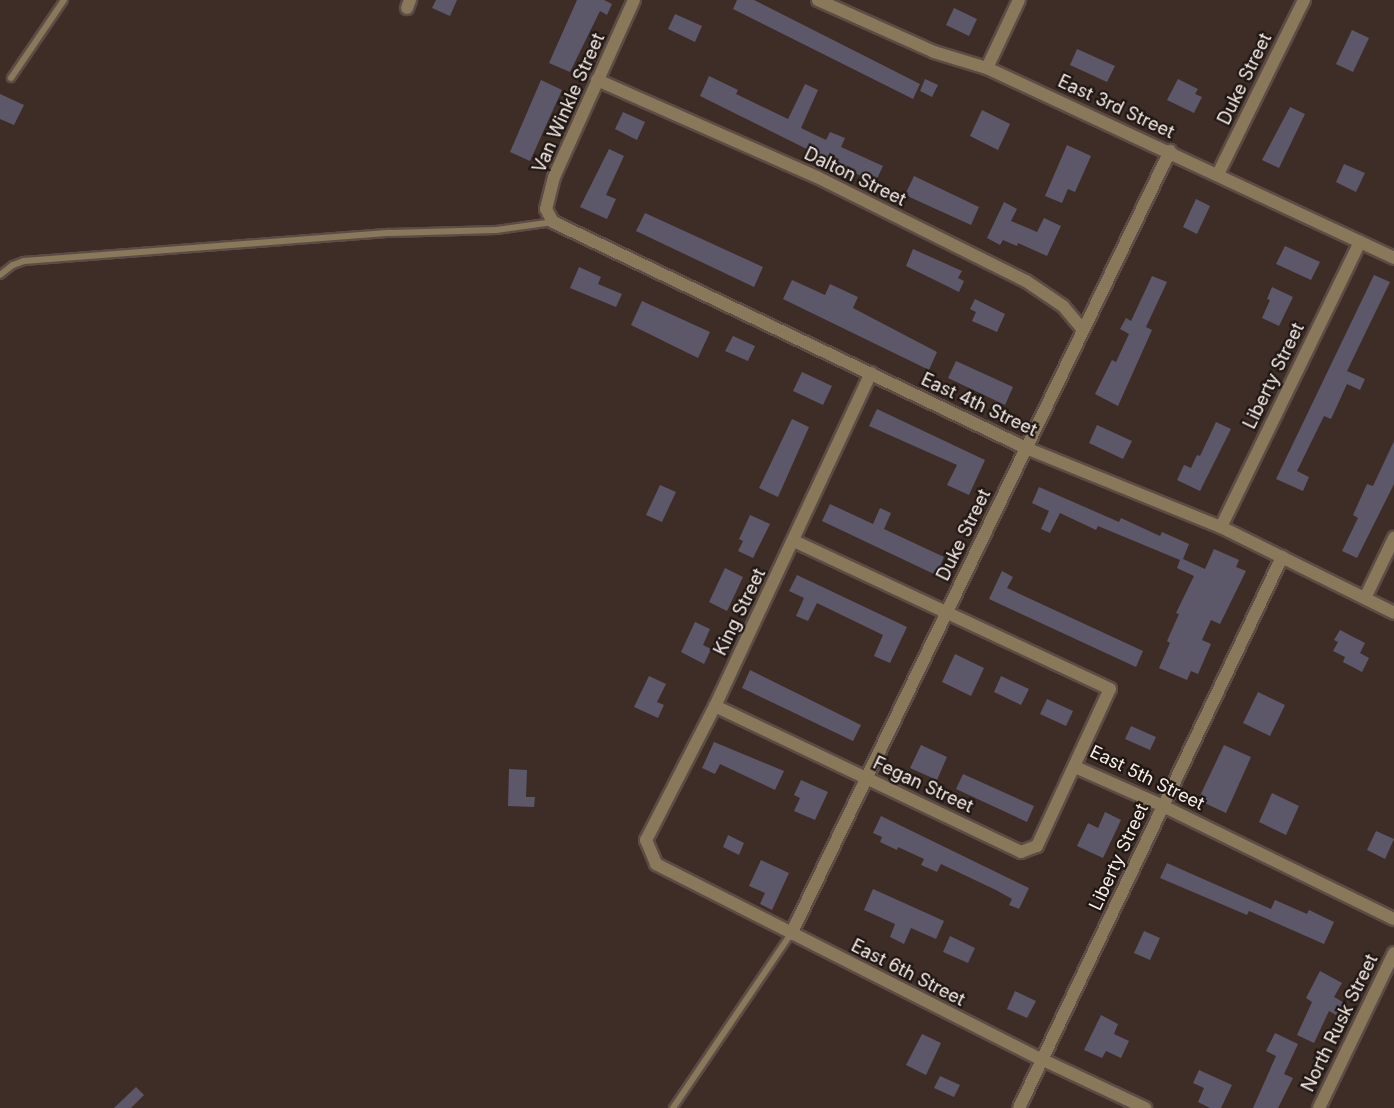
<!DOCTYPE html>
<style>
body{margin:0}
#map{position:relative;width:1394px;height:1108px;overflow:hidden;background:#3e2d26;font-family:Inter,sans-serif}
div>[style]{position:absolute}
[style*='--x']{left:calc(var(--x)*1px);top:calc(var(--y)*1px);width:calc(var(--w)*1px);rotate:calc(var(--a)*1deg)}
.building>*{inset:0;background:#5c5869}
.roads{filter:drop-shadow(2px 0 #5c4c45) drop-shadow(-2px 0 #5c4c45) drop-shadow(0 2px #5c4c45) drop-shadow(0 -2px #5c4c45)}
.service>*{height:6px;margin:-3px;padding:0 3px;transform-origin:3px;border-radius:3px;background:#8a785a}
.minor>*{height:12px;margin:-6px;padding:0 6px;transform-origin:6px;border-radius:6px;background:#8a785a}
.tertiary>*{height:12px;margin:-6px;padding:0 6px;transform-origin:6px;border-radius:6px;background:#8a785a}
span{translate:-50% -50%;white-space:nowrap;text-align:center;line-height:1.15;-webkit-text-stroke:4.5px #1f1714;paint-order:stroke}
.street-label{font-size:18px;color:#f9ede9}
</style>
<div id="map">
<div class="building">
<div style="clip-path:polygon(436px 0,457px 0,450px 16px,432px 8px)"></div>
<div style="clip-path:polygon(577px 0,604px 0,612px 4px,607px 15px,600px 11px,570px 72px,549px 63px)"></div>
<div style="clip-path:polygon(737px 0,754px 0,920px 84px,913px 99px,733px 9px)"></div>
<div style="clip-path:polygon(954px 8px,977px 19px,969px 36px,946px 25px)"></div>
<div style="clip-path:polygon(675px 14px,702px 26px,695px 42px,668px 29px)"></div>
<div style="clip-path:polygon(1352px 30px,1369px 38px,1353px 72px,1336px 64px)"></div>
<div style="clip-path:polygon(1077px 49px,1115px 66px,1107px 82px,1070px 65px)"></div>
<div style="clip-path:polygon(709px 76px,738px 90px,736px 94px,788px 119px,805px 84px,818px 90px,801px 128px,826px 140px,830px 132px,845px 138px,841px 147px,883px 166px,875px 183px,700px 96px)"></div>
<div style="clip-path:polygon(925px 79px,938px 85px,932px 97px,920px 91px)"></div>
<div style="clip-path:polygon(1178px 79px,1198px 89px,1195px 94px,1202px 97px,1194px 113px,1167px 100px)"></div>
<div style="clip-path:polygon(541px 80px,562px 90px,530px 161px,510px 152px)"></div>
<div style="clip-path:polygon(0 94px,24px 105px,14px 125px,0 119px)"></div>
<div style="clip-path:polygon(1290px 107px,1305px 114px,1279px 168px,1262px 160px)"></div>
<div style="clip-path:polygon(982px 110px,1010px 124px,998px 150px,970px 136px)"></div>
<div style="clip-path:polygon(623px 112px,645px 122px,637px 140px,615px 129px)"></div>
<div style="clip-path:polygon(1067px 145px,1091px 156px,1075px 192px,1068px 189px,1062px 203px,1045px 196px)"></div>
<div style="clip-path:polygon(609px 149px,624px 156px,606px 195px,616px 199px,607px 219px,580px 207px)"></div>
<div style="clip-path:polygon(1344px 164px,1365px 173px,1356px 192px,1336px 182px)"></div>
<div style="clip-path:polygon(914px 176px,979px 207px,971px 225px,905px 195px)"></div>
<div style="clip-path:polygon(1196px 199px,1210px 206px,1197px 234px,1183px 227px)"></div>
<div style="clip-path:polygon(1004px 202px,1017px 209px,1011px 221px,1037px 232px,1044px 218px,1061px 226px,1047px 256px,1018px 243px,1017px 246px,1003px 240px,1000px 245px,987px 238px)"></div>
<div style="clip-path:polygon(645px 213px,763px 267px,754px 287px,636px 231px)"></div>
<div style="clip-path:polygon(1285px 246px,1320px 262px,1311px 280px,1276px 264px)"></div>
<div style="clip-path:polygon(913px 249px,962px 271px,958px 278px,964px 281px,959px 292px,906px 266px)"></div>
<div style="clip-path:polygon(579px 267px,601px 277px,598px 284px,622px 294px,616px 307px,570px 288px)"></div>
<div style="clip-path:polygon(1374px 275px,1390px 282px,1347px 371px,1365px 379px,1360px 390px,1347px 384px,1331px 419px,1324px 416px,1297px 471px,1309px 477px,1303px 491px,1276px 479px)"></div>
<div style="clip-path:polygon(1152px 276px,1167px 282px,1146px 327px,1152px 330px,1118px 406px,1095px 394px,1112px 360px,1116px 362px,1129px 334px,1120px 329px,1126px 318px,1131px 321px)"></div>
<div style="clip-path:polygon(792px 280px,825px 295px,830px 284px,858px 297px,853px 308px,937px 352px,929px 370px,783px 299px)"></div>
<div style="clip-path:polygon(1272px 287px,1293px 297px,1279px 326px,1262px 318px,1270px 300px,1267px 299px)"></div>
<div style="clip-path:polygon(975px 299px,1005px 314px,997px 332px,972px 321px,976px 312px,970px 309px)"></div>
<div style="clip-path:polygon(642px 301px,710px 332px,698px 358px,631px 325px)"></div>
<div style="clip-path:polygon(733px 336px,755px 346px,748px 361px,725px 351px)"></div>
<div style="clip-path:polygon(956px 361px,1013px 387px,1005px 405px,948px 378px)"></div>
<div style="clip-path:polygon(802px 372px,832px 386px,823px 405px,793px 391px)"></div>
<div style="clip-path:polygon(877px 409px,985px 460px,969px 495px,947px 485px,957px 465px,869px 426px)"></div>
<div style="clip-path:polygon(792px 419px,809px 427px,778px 497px,759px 488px)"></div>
<div style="clip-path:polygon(1216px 422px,1231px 429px,1200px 491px,1177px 480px,1184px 465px,1191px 468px,1197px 455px,1200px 456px)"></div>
<div style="clip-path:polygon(1097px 425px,1132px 441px,1123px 459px,1089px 443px)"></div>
<div style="clip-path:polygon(1394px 441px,1394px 484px,1357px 558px,1342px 551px,1358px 518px,1353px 515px,1367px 484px,1373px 486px)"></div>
<div style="clip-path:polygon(660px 485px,676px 492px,662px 522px,646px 515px)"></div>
<div style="clip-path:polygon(1039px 487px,1119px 522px,1121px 518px,1160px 536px,1162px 532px,1189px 544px,1183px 559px,1205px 569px,1214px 549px,1239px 560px,1236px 567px,1246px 571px,1220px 624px,1211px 620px,1202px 640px,1211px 644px,1198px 674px,1191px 671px,1187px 680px,1159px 668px,1170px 643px,1167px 641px,1179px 614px,1176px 613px,1194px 576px,1177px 568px,1180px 560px,1098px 526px,1096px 530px,1060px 513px,1050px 533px,1041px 529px,1049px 511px,1032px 503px)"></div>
<div style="clip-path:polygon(830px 504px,873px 524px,880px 508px,891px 513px,884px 529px,944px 557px,936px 575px,822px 521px)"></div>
<div style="clip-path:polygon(750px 515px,770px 524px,753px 558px,738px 551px,743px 541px,739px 539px)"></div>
<div style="clip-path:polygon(725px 568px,743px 577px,727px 611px,709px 602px)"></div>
<div style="clip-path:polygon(1002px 571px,1013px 577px,1007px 588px,1143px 651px,1136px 667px,989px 599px)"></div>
<div style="clip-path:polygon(797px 575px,907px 627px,890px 663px,874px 656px,883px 635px,817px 603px,808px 621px,796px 616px,804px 598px,789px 591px)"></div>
<div style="clip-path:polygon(695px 622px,710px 629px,703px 645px,711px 649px,704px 664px,681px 652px)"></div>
<div style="clip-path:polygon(1340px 630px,1365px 643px,1360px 653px,1369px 658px,1362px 672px,1343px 662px,1345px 657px,1333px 651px,1338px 642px,1334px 640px)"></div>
<div style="clip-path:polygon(955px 654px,984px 668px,971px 696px,942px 682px)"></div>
<div style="clip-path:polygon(750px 670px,861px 725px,853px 741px,742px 688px)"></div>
<div style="clip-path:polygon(649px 676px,666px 684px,657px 702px,664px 705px,658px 718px,634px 707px)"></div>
<div style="clip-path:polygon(1001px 676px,1029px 689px,1021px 705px,994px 692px)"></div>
<div style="clip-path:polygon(1258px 692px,1285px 705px,1270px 736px,1243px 723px)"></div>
<div style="clip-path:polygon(1047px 699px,1073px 711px,1066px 726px,1040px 714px)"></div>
<div style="clip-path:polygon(1131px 726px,1156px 737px,1150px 750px,1125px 739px)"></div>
<div style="clip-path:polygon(714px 742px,784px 771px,775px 790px,720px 764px,715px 774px,702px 768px)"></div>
<div style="clip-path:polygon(921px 745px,947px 757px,937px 780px,910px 768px)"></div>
<div style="clip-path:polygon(1224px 745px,1251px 757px,1226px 813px,1198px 800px)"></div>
<div style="clip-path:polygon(509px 769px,527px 770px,526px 797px,535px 797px,534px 807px,508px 806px)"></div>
<div style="clip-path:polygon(963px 774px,1034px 806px,1027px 822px,956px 789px)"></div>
<div style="clip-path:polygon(801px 780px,828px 792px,815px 820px,794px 811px,800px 798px,794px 795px)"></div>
<div style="clip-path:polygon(1272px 793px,1299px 806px,1286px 835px,1259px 822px)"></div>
<div style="clip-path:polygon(1105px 812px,1121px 820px,1103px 858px,1077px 846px,1088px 823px,1098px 828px)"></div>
<div style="clip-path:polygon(881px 816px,1029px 888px,1019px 909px,1009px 905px,1012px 899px,996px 890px,941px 864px,937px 872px,921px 865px,924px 859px,898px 847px,897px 850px,880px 842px,882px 837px,873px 833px)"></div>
<div style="clip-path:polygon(1376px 831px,1394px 839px,1385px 859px,1367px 850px)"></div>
<div style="clip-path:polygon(728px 835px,744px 843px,739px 855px,723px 847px)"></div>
<div style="clip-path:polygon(761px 860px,789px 873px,772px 910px,760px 904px,765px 893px,749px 886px)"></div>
<div style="clip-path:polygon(1167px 863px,1271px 909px,1275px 900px,1307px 914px,1309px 910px,1334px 922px,1324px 944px,1249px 911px,1247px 915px,1160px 878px)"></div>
<div style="clip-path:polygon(873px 889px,944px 921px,936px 939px,911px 928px,904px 944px,890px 937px,895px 924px,864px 910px)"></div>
<div style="clip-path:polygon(1144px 931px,1160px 938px,1150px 960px,1134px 953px)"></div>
<div style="clip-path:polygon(950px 936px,975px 948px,968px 963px,943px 952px)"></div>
<div style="clip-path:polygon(1320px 971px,1342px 983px,1334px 997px,1343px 1002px,1336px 1015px,1329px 1011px,1314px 1043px,1297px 1035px,1312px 1002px,1306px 998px)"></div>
<div style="clip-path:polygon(1015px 991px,1036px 1001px,1027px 1018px,1007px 1009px)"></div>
<div style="clip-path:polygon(1101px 1015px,1118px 1024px,1114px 1034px,1129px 1041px,1121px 1058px,1106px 1051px,1102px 1058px,1084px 1050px)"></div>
<div style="clip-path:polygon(1275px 1033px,1298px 1044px,1284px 1074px,1293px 1078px,1278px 1108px,1253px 1108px,1276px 1056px,1266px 1051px)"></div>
<div style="clip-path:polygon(922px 1034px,941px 1043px,926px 1075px,906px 1065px)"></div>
<div style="clip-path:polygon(1199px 1070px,1232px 1085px,1221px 1108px,1210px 1108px,1198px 1102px,1204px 1088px,1193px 1083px)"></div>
<div style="clip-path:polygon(940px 1076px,960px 1085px,954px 1097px,934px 1088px)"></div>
<div style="clip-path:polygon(136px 1087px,144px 1095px,131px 1108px,114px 1108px)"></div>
</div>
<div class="roads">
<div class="service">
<div style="--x:11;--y:78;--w:94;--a:-55.8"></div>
<div style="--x:0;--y:275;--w:16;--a:-38"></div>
<div style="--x:13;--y:265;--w:12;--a:-20"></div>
<div style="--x:24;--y:261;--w:367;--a:-4.4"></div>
<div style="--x:390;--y:233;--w:106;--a:-1.6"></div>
<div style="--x:496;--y:230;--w:58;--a:-8"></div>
<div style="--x:673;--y:1108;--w:210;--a:-55.9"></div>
</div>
<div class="minor">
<div style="--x:634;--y:0;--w:194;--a:114.3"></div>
<div style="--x:554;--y:177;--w:33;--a:104"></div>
<div style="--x:546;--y:209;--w:15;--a:62"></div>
<div style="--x:553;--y:222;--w:524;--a:25.54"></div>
<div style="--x:1026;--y:448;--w:210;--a:22.1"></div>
<div style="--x:1221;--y:527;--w:193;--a:26.4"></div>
<div style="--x:818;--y:0;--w:127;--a:24.1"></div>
<div style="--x:934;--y:52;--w:55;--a:16.8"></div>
<div style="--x:987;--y:68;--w:449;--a:25"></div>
<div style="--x:987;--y:68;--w:75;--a:-64.8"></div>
<div style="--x:597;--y:80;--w:240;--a:23.8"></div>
<div style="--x:817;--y:177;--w:233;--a:26.5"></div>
<div style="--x:1026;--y:281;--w:45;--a:34"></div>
<div style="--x:1063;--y:306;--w:31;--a:50"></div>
<div style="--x:1218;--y:174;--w:194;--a:-63.7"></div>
<div style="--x:871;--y:373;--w:368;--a:115.1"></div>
<div style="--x:715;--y:706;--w:151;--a:117.2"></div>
<div style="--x:646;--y:840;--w:26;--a:67"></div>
<div style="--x:656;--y:864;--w:434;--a:26.9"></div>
<div style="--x:1043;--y:1060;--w:113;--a:25.2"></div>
<div style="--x:1221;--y:527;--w:317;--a:-64"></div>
<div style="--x:1365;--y:598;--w:67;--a:-64.2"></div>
<div style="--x:715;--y:706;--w:339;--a:25.5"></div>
<div style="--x:1021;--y:852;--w:17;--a:-21"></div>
<div style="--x:1037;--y:846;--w:173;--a:-65.1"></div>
<div style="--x:1110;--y:689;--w:349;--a:-154.9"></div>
<div style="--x:1075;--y:767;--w:96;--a:23.9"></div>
<div style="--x:1163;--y:806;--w:257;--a:26.1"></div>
<div style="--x:791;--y:934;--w:870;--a:-64.17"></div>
<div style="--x:1019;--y:1108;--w:611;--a:-64.48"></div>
</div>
<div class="tertiary">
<div style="--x:407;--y:8;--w:9;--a:-69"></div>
<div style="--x:1319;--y:1108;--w:172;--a:-64.2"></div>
</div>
</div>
<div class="street-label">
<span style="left:1245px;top:79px;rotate:-64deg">Duke Street</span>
<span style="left:569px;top:103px;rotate:-66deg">Van Winkle Street</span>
<span style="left:1116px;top:107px;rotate:25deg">East 3rd Street</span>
<span style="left:855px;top:177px;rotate:26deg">Dalton Street</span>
<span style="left:1274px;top:376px;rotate:-64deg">Liberty Street</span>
<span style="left:979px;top:405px;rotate:25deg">East 4th Street</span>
<span style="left:964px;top:535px;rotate:-64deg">Duke Street</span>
<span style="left:740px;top:612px;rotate:-64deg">King Street</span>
<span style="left:1147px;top:778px;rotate:26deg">East 5th Street</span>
<span style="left:923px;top:785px;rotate:25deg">Fegan Street</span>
<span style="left:1119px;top:857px;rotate:-65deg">Liberty Street</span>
<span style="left:908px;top:973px;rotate:27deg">East 6th Street</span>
<span style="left:1340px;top:1023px;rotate:-64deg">North Rusk Street</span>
</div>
</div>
